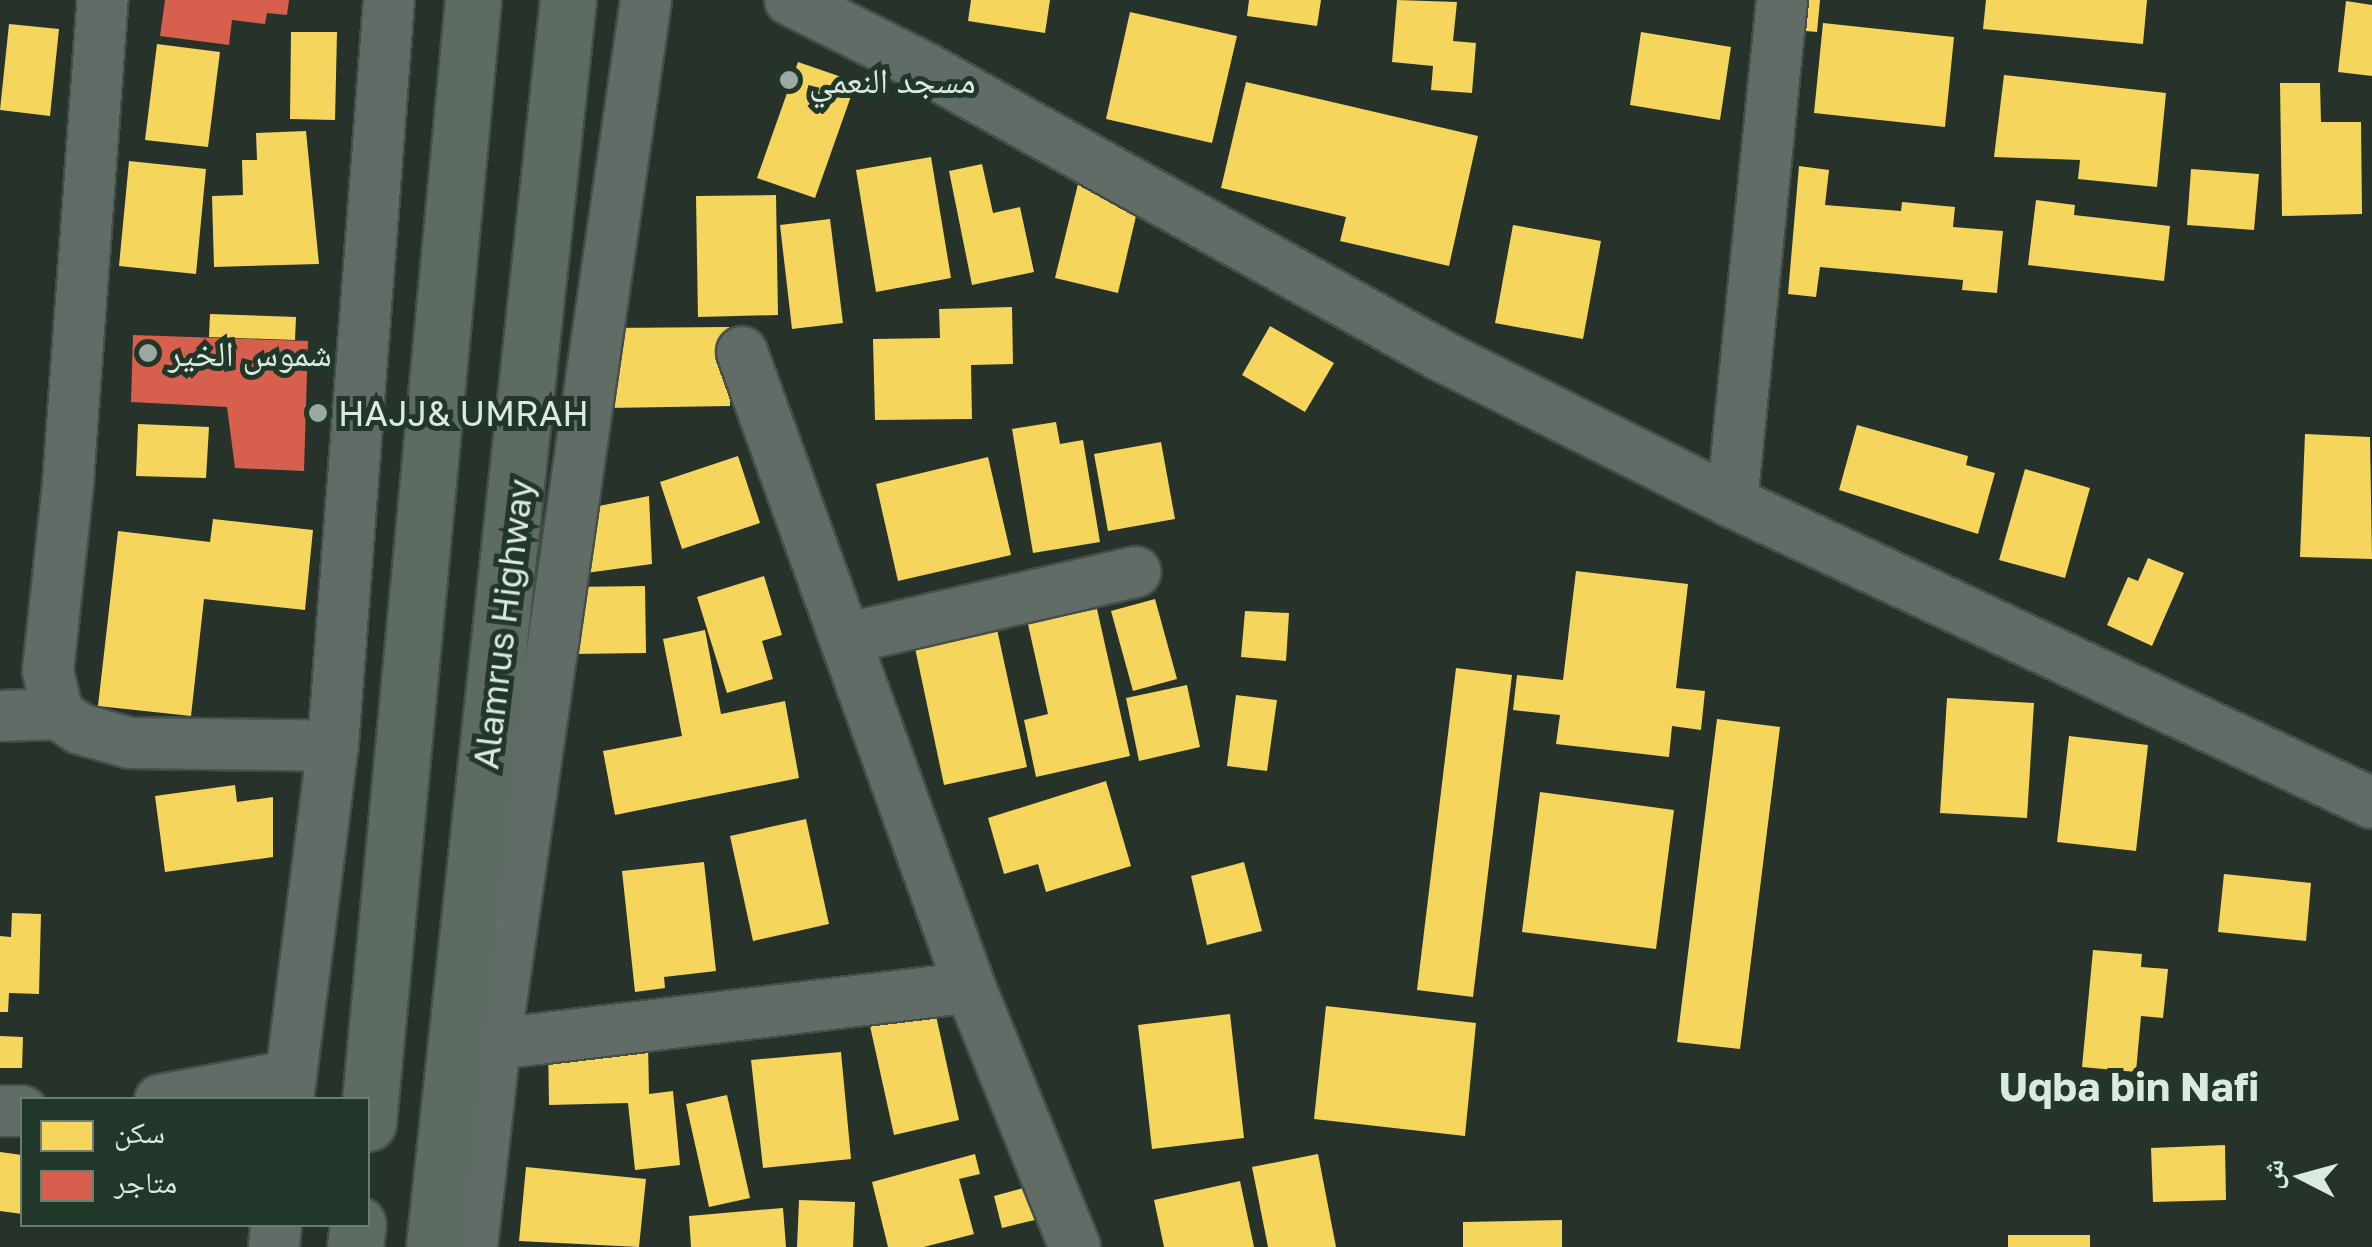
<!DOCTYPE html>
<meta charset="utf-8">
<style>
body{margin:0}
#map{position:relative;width:2372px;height:1247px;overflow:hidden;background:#26322a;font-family:"Golos Text","Noto Naskh Arabic",sans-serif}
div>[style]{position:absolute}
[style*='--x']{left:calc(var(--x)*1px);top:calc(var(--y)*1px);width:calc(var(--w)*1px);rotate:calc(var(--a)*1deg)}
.homes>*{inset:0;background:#f6d55c}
.shops>*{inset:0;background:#d6604d}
.roads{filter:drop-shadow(2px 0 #444f48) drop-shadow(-2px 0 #444f48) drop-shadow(0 2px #444f48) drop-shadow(0 -2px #444f48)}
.minor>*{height:50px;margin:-25px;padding:0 25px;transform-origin:25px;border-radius:25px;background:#626c66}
.major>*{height:55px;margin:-27.5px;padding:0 27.5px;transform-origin:27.5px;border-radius:27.5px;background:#5e6b63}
.dots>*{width:28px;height:28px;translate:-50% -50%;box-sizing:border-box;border:5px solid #213729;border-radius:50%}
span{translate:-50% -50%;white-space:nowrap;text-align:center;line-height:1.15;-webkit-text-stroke:10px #213729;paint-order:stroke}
.poi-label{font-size:35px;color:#dbe9df}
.left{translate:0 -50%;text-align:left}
.street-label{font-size:35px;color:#dbe9df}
.quarter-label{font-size:40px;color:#dbe9df;font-weight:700}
.legend{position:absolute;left:20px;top:1097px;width:350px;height:130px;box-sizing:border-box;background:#213729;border:2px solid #6b7e72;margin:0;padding:12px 18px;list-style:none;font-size:30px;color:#dbe9df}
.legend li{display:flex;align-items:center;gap:20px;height:50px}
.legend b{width:50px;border:2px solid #6b7e72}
.north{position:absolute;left:2252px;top:1127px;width:100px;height:100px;-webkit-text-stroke:8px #213729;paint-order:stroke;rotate:276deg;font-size:28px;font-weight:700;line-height:40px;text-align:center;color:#dbe9df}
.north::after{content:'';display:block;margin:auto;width:35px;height:45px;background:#dbe9df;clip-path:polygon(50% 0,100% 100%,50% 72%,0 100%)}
</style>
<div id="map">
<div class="homes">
<div style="clip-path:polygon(971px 0,1050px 0,1045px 33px,968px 21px)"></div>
<div style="clip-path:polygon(1249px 0,1321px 0,1317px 26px,1247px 16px)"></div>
<div style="clip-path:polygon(1397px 0,1457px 2px,1453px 41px,1476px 43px,1472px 93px,1431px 90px,1433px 66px,1392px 62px)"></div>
<div style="clip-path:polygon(1795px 0,1820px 0,1817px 32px,1794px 30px)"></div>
<div style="clip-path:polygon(1986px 0,2147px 0,2143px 44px,1983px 29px)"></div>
<div style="clip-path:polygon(2346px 1px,2372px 5px,2372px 76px,2338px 72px)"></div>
<div style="clip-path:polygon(1130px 12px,1237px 36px,1212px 143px,1106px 119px)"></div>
<div style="clip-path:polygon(1823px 23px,1954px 37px,1945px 127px,1814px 113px)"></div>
<div style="clip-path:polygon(9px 24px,59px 29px,50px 116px,0 110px)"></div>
<div style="clip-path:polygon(291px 32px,337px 32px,335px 120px,290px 119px)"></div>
<div style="clip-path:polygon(1641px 32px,1731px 47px,1720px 120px,1630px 105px)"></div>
<div style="clip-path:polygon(157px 44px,220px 52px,208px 147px,145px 140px)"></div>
<div style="clip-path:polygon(798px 62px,856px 82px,815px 198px,757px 178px)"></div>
<div style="clip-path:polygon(2004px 75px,2166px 93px,2157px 187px,2078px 179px,2080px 160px,1994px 157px)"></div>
<div style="clip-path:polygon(1246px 82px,1478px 136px,1449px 266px,1340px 241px,1346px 217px,1221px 188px)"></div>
<div style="clip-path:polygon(2280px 83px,2320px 83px,2321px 122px,2361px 122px,2362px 214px,2282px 216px)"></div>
<div style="clip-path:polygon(306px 131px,319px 264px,214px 267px,212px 196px,243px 195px,242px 160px,257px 160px,256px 133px)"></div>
<div style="clip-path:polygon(931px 157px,951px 278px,876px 292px,856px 170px)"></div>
<div style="clip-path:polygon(129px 161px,206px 169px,196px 274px,119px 266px)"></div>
<div style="clip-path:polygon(982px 164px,993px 213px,1020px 207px,1034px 272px,972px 285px,949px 171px)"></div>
<div style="clip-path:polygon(1799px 166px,1829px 170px,1825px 205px,1901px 211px,1902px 202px,1955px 207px,1953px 227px,2003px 231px,1997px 293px,1962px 290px,1963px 280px,1820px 267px,1816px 297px,1788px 294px)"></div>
<div style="clip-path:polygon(2191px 169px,2259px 174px,2254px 230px,2187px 225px)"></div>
<div style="clip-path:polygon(1078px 184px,1140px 199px,1118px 293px,1055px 278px)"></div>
<div style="clip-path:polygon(776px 195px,778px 315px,698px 317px,696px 196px)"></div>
<div style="clip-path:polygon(2036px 200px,2075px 205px,2074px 215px,2170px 226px,2164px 281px,2028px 265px)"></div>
<div style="clip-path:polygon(830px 219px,843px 323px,792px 329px,780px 225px)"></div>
<div style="clip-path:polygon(1513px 225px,1601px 241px,1583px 339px,1495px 323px)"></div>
<div style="clip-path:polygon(1012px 307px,1013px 364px,971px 365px,972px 419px,875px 420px,873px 339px,940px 338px,939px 309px)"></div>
<div style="clip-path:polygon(210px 314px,296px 317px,295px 340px,209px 337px)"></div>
<div style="clip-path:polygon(1270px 326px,1334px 363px,1305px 412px,1242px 375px)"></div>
<div style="clip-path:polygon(729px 327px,730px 406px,608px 408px,607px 328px)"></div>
<div style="clip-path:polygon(1056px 422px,1060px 444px,1083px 440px,1100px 542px,1033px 553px,1012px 429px)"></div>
<div style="clip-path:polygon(138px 424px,209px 427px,206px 478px,136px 476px)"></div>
<div style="clip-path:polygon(1857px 425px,1968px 456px,1966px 465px,1995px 473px,1978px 534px,1839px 490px)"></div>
<div style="clip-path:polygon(2305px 434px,2370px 437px,2372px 559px,2300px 557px)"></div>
<div style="clip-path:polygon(1161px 442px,1175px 519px,1108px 531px,1094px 454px)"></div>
<div style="clip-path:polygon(738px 456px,760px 523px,682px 549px,660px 482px)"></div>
<div style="clip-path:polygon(988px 457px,1011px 555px,898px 581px,876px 484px)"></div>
<div style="clip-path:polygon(2025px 469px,2090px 488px,2065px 578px,1999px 560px)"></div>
<div style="clip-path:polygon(649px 496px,652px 564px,586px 573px,589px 508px)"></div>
<div style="clip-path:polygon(213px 519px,313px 530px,305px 610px,204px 599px,191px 716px,98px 706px,118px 531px,210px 542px)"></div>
<div style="clip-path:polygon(2148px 558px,2184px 573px,2152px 646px,2107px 625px,2128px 577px,2138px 581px)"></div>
<div style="clip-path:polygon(1576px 571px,1688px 584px,1676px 688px,1705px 691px,1701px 730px,1672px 726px,1669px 757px,1556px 744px,1560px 715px,1513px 710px,1517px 675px,1563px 680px)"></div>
<div style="clip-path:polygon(764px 576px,782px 635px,762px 641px,773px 679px,727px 693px,697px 597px)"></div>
<div style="clip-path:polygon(645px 586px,646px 653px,572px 654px,571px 587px)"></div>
<div style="clip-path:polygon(1062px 594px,1067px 615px,1097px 609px,1130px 756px,1036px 777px,1024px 720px,1048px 714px,1023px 602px)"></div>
<div style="clip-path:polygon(1155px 599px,1177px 679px,1133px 691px,1111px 611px)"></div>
<div style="clip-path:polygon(993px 611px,1027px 767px,944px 785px,911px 629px)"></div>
<div style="clip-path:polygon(1245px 611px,1289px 613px,1286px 661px,1241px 657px)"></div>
<div style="clip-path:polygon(705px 630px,721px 714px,785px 701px,799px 778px,615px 815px,603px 751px,682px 736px,663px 639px)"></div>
<div style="clip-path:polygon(1456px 668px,1512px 675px,1473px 997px,1417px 990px)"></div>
<div style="clip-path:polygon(1187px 685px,1200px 747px,1139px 761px,1126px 698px)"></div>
<div style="clip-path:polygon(1236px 695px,1277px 700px,1267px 771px,1227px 766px)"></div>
<div style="clip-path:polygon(1947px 698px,2034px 703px,2027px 818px,1940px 813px)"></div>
<div style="clip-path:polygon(1717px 719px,1780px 727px,1740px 1049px,1677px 1042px)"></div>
<div style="clip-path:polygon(2069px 736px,2148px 745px,2136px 851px,2057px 842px)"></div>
<div style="clip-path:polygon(1106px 781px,1131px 866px,1046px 892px,1038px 864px,1004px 874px,988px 818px)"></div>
<div style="clip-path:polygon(235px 785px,237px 802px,273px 797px,273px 857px,165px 872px,155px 796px)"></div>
<div style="clip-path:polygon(1540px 792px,1674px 810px,1656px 949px,1522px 932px)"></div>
<div style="clip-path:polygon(806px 819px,829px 924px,753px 941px,730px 836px)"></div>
<div style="clip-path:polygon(704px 862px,716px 971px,664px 977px,665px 988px,635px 992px,622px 871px)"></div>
<div style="clip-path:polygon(1244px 862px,1262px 931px,1207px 945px,1191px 876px)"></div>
<div style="clip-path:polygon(2224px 874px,2311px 883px,2306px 941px,2218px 932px)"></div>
<div style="clip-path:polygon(12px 913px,41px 914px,39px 994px,9px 993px,8px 1012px,0 1012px,0 936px,11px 937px)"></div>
<div style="clip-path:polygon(2093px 950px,2142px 954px,2141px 967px,2168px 969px,2163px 1018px,2141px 1016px,2136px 1072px,2082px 1067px)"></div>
<div style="clip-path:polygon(1326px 1006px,1476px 1023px,1465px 1136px,1314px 1119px)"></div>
<div style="clip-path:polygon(935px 1011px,959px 1120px,894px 1135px,870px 1026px)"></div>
<div style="clip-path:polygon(1230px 1014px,1244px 1138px,1152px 1149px,1138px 1025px)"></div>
<div style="clip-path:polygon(0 1036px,23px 1037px,22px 1068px,0 1068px)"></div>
<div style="clip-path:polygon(648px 1042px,649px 1094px,673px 1091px,680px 1165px,635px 1170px,628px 1103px,549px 1105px,548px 1043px)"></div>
<div style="clip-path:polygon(841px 1052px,851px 1159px,763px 1168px,751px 1060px)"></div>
<div style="clip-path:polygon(727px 1095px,750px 1198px,709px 1207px,686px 1104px)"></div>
<div style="clip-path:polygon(2225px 1145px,2226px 1200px,2153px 1202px,2151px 1148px)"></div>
<div style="clip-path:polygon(0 1152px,22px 1155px,22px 1214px,0 1211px)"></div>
<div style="clip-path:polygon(975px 1154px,980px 1174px,959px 1179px,974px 1234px,924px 1247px,888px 1247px,872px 1182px)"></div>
<div style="clip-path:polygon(1318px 1154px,1336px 1247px,1268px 1247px,1252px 1167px)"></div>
<div style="clip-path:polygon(526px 1167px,646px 1179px,639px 1247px,519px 1241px)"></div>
<div style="clip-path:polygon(1240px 1181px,1254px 1247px,1164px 1247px,1154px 1200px)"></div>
<div style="clip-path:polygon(1031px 1186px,1039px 1219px,1002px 1228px,994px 1196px)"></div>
<div style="clip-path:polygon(799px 1200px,855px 1202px,853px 1247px,797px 1247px)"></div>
<div style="clip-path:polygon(783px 1208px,786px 1247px,691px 1247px,689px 1216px)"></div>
<div style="clip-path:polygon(1562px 1220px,1562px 1247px,1463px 1247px,1463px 1222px)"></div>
<div style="clip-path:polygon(2008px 1235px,2090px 1235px,2090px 1247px,2008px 1247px)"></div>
</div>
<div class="shops">
<div style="clip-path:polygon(165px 0,289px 0,287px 15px,267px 13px,265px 24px,232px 20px,229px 45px,160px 36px)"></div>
<div style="clip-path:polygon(133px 335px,308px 341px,304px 471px,235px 468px,227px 407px,131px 402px)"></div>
</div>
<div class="roads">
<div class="minor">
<div style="--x:790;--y:0;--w:151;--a:26.7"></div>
<div style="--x:925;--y:68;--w:590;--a:29.13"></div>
<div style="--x:1440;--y:355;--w:327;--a:26.7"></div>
<div style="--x:1732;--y:502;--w:707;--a:25.19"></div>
<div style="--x:742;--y:352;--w:675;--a:70.25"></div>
<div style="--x:970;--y:987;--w:280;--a:68"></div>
<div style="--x:1732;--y:502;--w:504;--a:-84.31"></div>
<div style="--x:849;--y:638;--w:294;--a:-13"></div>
<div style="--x:58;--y:714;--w:27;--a:34"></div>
<div style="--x:80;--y:729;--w:52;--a:15.6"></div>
<div style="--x:130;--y:743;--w:203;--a:0.8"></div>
<div style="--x:0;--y:716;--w:58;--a:-2"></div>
<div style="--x:58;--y:714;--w:44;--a:-103.1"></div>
<div style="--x:48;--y:671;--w:189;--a:-83.9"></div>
<div style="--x:68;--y:483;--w:484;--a:-85.9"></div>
<div style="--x:495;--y:1044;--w:478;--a:-6.8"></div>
<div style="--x:160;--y:1100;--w:132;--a:-10.5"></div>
<div style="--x:288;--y:1100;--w:357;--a:-82.8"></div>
<div style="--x:333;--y:746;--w:748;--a:-85.71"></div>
<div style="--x:0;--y:1111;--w:22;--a:0"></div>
<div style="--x:274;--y:1247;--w:23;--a:-85"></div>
<div style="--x:472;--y:1247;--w:204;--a:-83.5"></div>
<div style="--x:495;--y:1044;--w:1055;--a:-81.77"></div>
</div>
<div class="major">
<div style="--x:368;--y:1123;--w:1128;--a:-84.66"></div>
<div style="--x:355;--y:1247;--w:23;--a:-83"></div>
<div style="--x:434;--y:1247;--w:1254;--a:-83.87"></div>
</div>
</div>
<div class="dots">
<div style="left:789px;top:80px;background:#9ca9a0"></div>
<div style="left:148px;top:353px;background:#9ca9a0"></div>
<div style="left:318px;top:413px;background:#9ca9a0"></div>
</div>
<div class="poi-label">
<span class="left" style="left:809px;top:80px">مسجد النعمي</span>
<span class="left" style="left:168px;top:353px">شموس الخير</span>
<span class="left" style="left:338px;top:413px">HAJJ&amp; UMRAH</span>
</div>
<div class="street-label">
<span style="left:503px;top:624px;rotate:-83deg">Alamrus Highway</span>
</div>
<div class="quarter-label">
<span style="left:2129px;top:1086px">Uqba bin Nafi</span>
</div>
<ul class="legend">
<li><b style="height:28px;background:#f6d55c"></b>سكن</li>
<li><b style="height:28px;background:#d6604d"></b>متاجر</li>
</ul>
<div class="north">ش</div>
</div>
